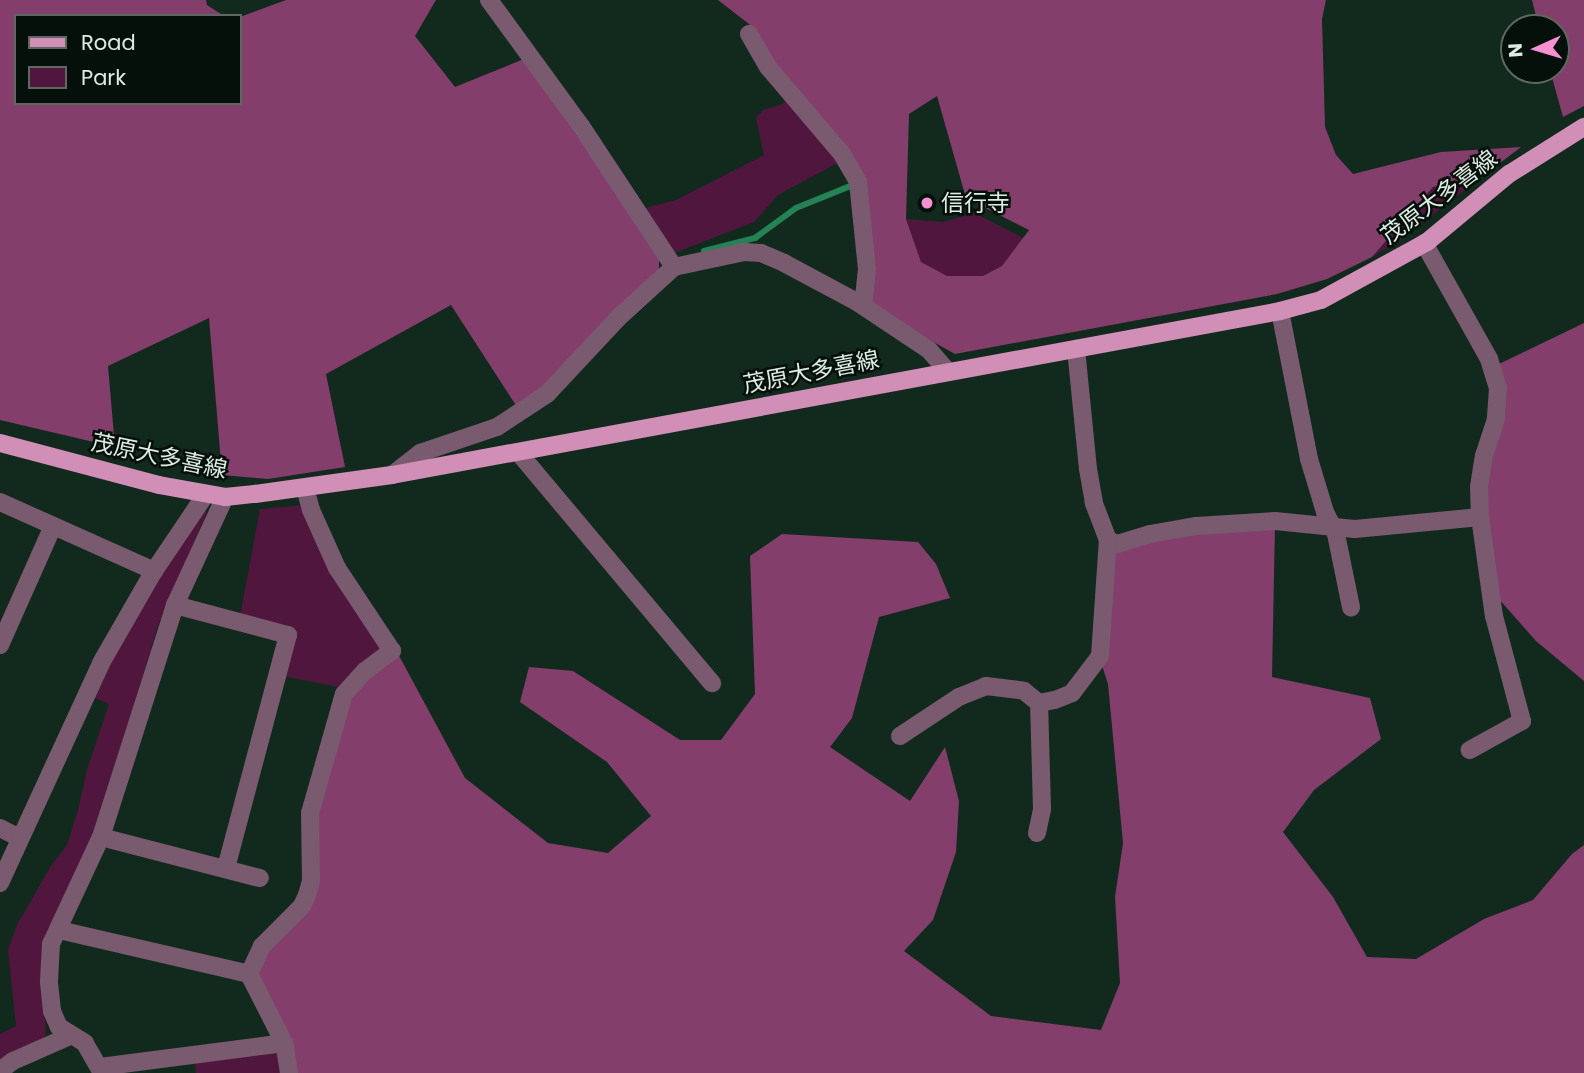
<!DOCTYPE html>
<meta charset="utf-8">
<style>
body{margin:0}
#map{position:relative;width:1584px;height:1073px;overflow:hidden;background:#122a1d;font-family:Poppins,"Noto Sans JP",sans-serif}
div>[style]{position:absolute}
[style*='--x']{left:calc(var(--x)*1px);top:calc(var(--y)*1px);width:calc(var(--w)*1px);rotate:calc(var(--a)*1deg)}
.green>*{inset:0;background:#50163e}
.forest>*{inset:0;background:#843e6c}
.stream>*{height:6px;margin:-3px;padding:0 3px;transform-origin:3px;border-radius:3px;background:#258255}
.street>*{height:18px;margin:-9px;padding:0 9px;transform-origin:9px;border-radius:9px;background:#7a5a6e}
.primary>*{height:18px;margin:-9px;padding:0 9px;transform-origin:9px;border-radius:9px;background:#d18fb8}
.dots>*{width:19px;height:19px;translate:-50% -50%;box-sizing:border-box;border:4px solid #06100a;border-radius:50%}
span{translate:-50% -50%;white-space:nowrap;text-align:center;line-height:1.15;-webkit-text-stroke:5px #06100a;paint-order:stroke}
.street-label{font-size:23px;color:#ddebe2}
.poi-label{font-size:23px;color:#ddebe2}
.left{translate:0 -50%;text-align:left}
.legend{position:absolute;left:14px;top:14px;width:228px;height:91px;box-sizing:border-box;background:#06100a;border:2px solid #5c6860;margin:0;padding:9px 12px;list-style:none;font-size:21px;color:#ddebe2}
.legend li{display:flex;align-items:center;gap:14px;height:35px}
.legend b{width:35px;border:2px solid #5c6860}
.north{position:absolute;left:1500px;top:14px;width:70px;height:70px;box-sizing:border-box;background:#06100a;border:2px solid #5c6860;border-radius:50%;rotate:266deg;font-size:19px;font-weight:700;line-height:28px;text-align:center;color:#ddebe2}
.north::after{content:'';display:block;margin:auto;width:24px;height:32px;background:#f590d1;clip-path:polygon(50% 0,100% 100%,50% 72%,0 100%)}
</style>
<div id="map">
<div class="green">
<div style="clip-path:polygon(789px 98px,843px 160px,778px 195px,754px 222px,677px 252px,666px 247px,642px 209px,676px 200px,764px 155px,756px 118px,763px 110px,780px 105px)"></div>
<div style="clip-path:polygon(1483px 176px,1397px 242px,1372px 257px,1433px 187px)"></div>
<div style="clip-path:polygon(975px 213px,1023px 238px,1002px 266px,983px 276px,947px 276px,921px 262px,906px 219px,943px 222px)"></div>
<div style="clip-path:polygon(305px 505px,384px 647px,343px 688px,284px 676px,295px 631px,240px 616px,260px 509px)"></div>
<div style="clip-path:polygon(199px 511px,207px 512px,158px 625px,96px 833px,45px 935px,41px 964px,46px 1034px,42px 1040px,0 1066px,0 1034px,16px 1026px,8px 950px,17px 925px,51px 866px,67px 845px,77px 814px,87px 770px,109px 704px,91px 696px)"></div>
<div style="clip-path:polygon(272px 1051px,282px 1057px,286px 1073px,196px 1073px,195px 1061px)"></div>
</div>
<div class="forest">
<div style="clip-path:polygon(0 0,206px 0,207px 5px,224px 16px,16px 16px,16px 103px,240px 103px,240px 17px,286px 0,436px 0,415px 36px,455px 87px,524px 59px,659px 255px,659px 273px,534px 397px,517px 407px,451px 305px,326px 374px,345px 467px,268px 479px,222px 475px,209px 318px,108px 366px,115px 447px,0 420px)"></div>
<div style="clip-path:polygon(evenodd,718px 0,1326px 0,1322px 19px,1325px 127px,1336px 155px,1353px 174px,1441px 152px,1521px 147px,1483px 176px,1433px 187px,1372px 257px,1327px 279px,1277px 294px,955px 354px,867px 305px,862px 182px,788px 88px,749px 24px,718px 0,937px 96px,966px 198px,1029px 230px,1002px 266px,983px 276px,947px 276px,921px 262px,906px 219px,909px 114px,937px 96px)"></div>
<div style="clip-path:polygon(1532px 0,1584px 0,1584px 106px,1563px 117px,1550px 70px,1556px 70px,1556px 28px,1539px 28px)"></div>
<div style="clip-path:polygon(1584px 323px,1584px 681px,1536px 641px,1498px 598px,1484px 491px,1499px 364px)"></div>
<div style="clip-path:polygon(1275px 524px,1272px 677px,1370px 698px,1381px 739px,1314px 790px,1283px 832px,1333px 897px,1367px 957px,1416px 959px,1484px 919px,1533px 900px,1572px 854px,1584px 845px,1584px 1073px,295px 1073px,256px 971px,261px 954px,311px 903px,315px 820px,348px 698px,397px 652px,465px 778px,548px 843px,608px 853px,651px 816px,607px 762px,520px 702px,529px 667px,573px 671px,680px 740px,721px 740px,755px 694px,750px 556px,782px 534px,918px 542px,936px 564px,950px 598px,879px 617px,852px 718px,830px 747px,910px 801px,945px 747px,959px 801px,956px 852px,933px 920px,904px 951px,991px 1016px,1101px 1030px,1120px 983px,1115px 897px,1123px 843px,1108px 684px,1096px 647px,1104px 545px,1152px 536px)"></div>
</div>
<div class="stream">
<div style="--x:704;--y:251;--w:53;--a:-14.3"></div>
<div style="--x:755;--y:238;--w:51;--a:-36.2"></div>
<div style="--x:796;--y:208;--w:61;--a:-22"></div>
</div>
<div class="street">
<div style="--x:489;--y:0;--w:156;--a:53.9"></div>
<div style="--x:581;--y:126;--w:169;--a:56.6"></div>
<div style="--x:749;--y:34;--w:38;--a:60"></div>
<div style="--x:768;--y:67;--w:114;--a:49.6"></div>
<div style="--x:842;--y:154;--w:32;--a:60"></div>
<div style="--x:858;--y:182;--w:87;--a:84.1"></div>
<div style="--x:867;--y:269;--w:37;--a:96"></div>
<div style="--x:1424;--y:243;--w:133;--a:60.7"></div>
<div style="--x:1489;--y:359;--w:30;--a:73"></div>
<div style="--x:1498;--y:388;--w:31;--a:94"></div>
<div style="--x:1496;--y:419;--w:38;--a:108"></div>
<div style="--x:1484;--y:455;--w:33;--a:99"></div>
<div style="--x:1479;--y:488;--w:29;--a:88"></div>
<div style="--x:1480;--y:517;--w:100;--a:82"></div>
<div style="--x:1494;--y:616;--w:109;--a:75.1"></div>
<div style="--x:1522;--y:721;--w:60;--a:150.9"></div>
<div style="--x:1280;--y:311;--w:151;--a:78.9"></div>
<div style="--x:1309;--y:459;--w:55;--a:73.2"></div>
<div style="--x:1325;--y:512;--w:25;--a:63"></div>
<div style="--x:1336;--y:534;--w:75;--a:78.4"></div>
<div style="--x:518;--y:452;--w:302;--a:50"></div>
<div style="--x:392;--y:475;--w:36;--a:-38"></div>
<div style="--x:420;--y:453;--w:81;--a:-18.7"></div>
<div style="--x:497;--y:427;--w:60;--a:-33.4"></div>
<div style="--x:547;--y:394;--w:104;--a:-46.9"></div>
<div style="--x:618;--y:318;--w:76;--a:-42.3"></div>
<div style="--x:674;--y:267;--w:72;--a:-12.1"></div>
<div style="--x:744;--y:252;--w:17;--a:3"></div>
<div style="--x:761;--y:253;--w:25;--a:23"></div>
<div style="--x:784;--y:263;--w:83;--a:28.1"></div>
<div style="--x:857;--y:302;--w:87;--a:33.7"></div>
<div style="--x:929;--y:350;--w:29;--a:49"></div>
<div style="--x:0;--y:502;--w:169;--a:24.1"></div>
<div style="--x:1108;--y:540;--w:10;--a:24"></div>
<div style="--x:1117;--y:544;--w:34;--a:-17"></div>
<div style="--x:1150;--y:534;--w:47;--a:-9.9"></div>
<div style="--x:1196;--y:526;--w:79;--a:-3.6"></div>
<div style="--x:1275;--y:521;--w:80;--a:5.7"></div>
<div style="--x:1355;--y:529;--w:126;--a:-5.5"></div>
<div style="--x:175;--y:605;--w:117;--a:14.9"></div>
<div style="--x:288;--y:635;--w:241;--a:104.9"></div>
<div style="--x:0;--y:645;--w:130;--a:-66"></div>
<div style="--x:900;--y:736;--w:71;--a:-33.5"></div>
<div style="--x:959;--y:697;--w:29;--a:-22"></div>
<div style="--x:986;--y:686;--w:38;--a:7"></div>
<div style="--x:1024;--y:691;--w:19;--a:39"></div>
<div style="--x:1039;--y:703;--w:16;--a:-11"></div>
<div style="--x:1055;--y:700;--w:18;--a:-22"></div>
<div style="--x:1072;--y:693;--w:46;--a:-52.9"></div>
<div style="--x:1100;--y:656;--w:116;--a:-86.1"></div>
<div style="--x:1108;--y:540;--w:40;--a:-111"></div>
<div style="--x:1094;--y:503;--w:35;--a:-100"></div>
<div style="--x:1088;--y:469;--w:121;--a:-95.7"></div>
<div style="--x:0;--y:828;--w:22;--a:27"></div>
<div style="--x:1037;--y:833;--w:25;--a:-78"></div>
<div style="--x:1042;--y:809;--w:106;--a:-91.6"></div>
<div style="--x:101;--y:837;--w:164;--a:14.5"></div>
<div style="--x:0;--y:883;--w:242;--a:-65.3"></div>
<div style="--x:101;--y:663;--w:106;--a:-60.1"></div>
<div style="--x:154;--y:571;--w:93;--a:-56"></div>
<div style="--x:59;--y:930;--w:195;--a:13"></div>
<div style="--x:100;--y:1067;--w:186;--a:-7.4"></div>
<div style="--x:0;--y:1071;--w:16;--a:-38"></div>
<div style="--x:13;--y:1061;--w:64;--a:-23.8"></div>
<div style="--x:102;--y:1073;--w:34;--a:-120"></div>
<div style="--x:85;--y:1043;--w:31;--a:-148"></div>
<div style="--x:59;--y:1027;--w:17;--a:-114"></div>
<div style="--x:52;--y:1011;--w:30;--a:-96"></div>
<div style="--x:49;--y:981;--w:37;--a:-87"></div>
<div style="--x:51;--y:944;--w:118;--a:-65"></div>
<div style="--x:101;--y:837;--w:244;--a:-72.3"></div>
<div style="--x:175;--y:605;--w:119;--a:-65.2"></div>
<div style="--x:289;--y:1073;--w:30;--a:-99"></div>
<div style="--x:284;--y:1043;--w:77;--a:-116.9"></div>
<div style="--x:249;--y:974;--w:31;--a:-65"></div>
<div style="--x:262;--y:946;--w:57;--a:-45"></div>
<div style="--x:302;--y:906;--w:12;--a:-66"></div>
<div style="--x:307;--y:895;--w:15;--a:-74"></div>
<div style="--x:311;--y:881;--w:68;--a:-90.8"></div>
<div style="--x:310;--y:813;--w:124;--a:-74.1"></div>
<div style="--x:344;--y:694;--w:31;--a:-48"></div>
<div style="--x:365;--y:671;--w:34;--a:-37"></div>
<div style="--x:392;--y:651;--w:100;--a:-123.5"></div>
<div style="--x:337;--y:568;--w:64;--a:-114.1"></div>
<div style="--x:311;--y:510;--w:23;--a:-105"></div>
</div>
<div class="primary">
<div style="--x:0;--y:443;--w:164;--a:14.8"></div>
<div style="--x:159;--y:485;--w:67;--a:10.3"></div>
<div style="--x:225;--y:497;--w:30;--a:-6"></div>
<div style="--x:255;--y:494;--w:138;--a:-7.9"></div>
<div style="--x:392;--y:475;--w:903;--a:-10.46"></div>
<div style="--x:1280;--y:311;--w:42;--a:-15"></div>
<div style="--x:1321;--y:300;--w:121;--a:-28.7"></div>
<div style="--x:1427;--y:242;--w:107;--a:-39.7"></div>
<div style="--x:1509;--y:174;--w:89;--a:-32.1"></div>
</div>
<div class="dots">
<div style="left:927px;top:203px;background:#f590d1"></div>
</div>
<div class="street-label">
<span style="left:1439px;top:197px;rotate:-37deg">茂原大多喜線</span>
<span style="left:811px;top:372px;rotate:-11deg">茂原大多喜線</span>
<span style="left:159px;top:456px;rotate:12deg">茂原大多喜線</span>
</div>
<div class="poi-label">
<span class="left" style="left:941px;top:203px">信行寺</span>
</div>
<ul class="legend">
<li><b style="height:9px;background:#d18fb8"></b>Road</li>
<li><b style="height:19px;background:#50163e"></b>Park</li>
</ul>
<div class="north">N</div>
</div>
